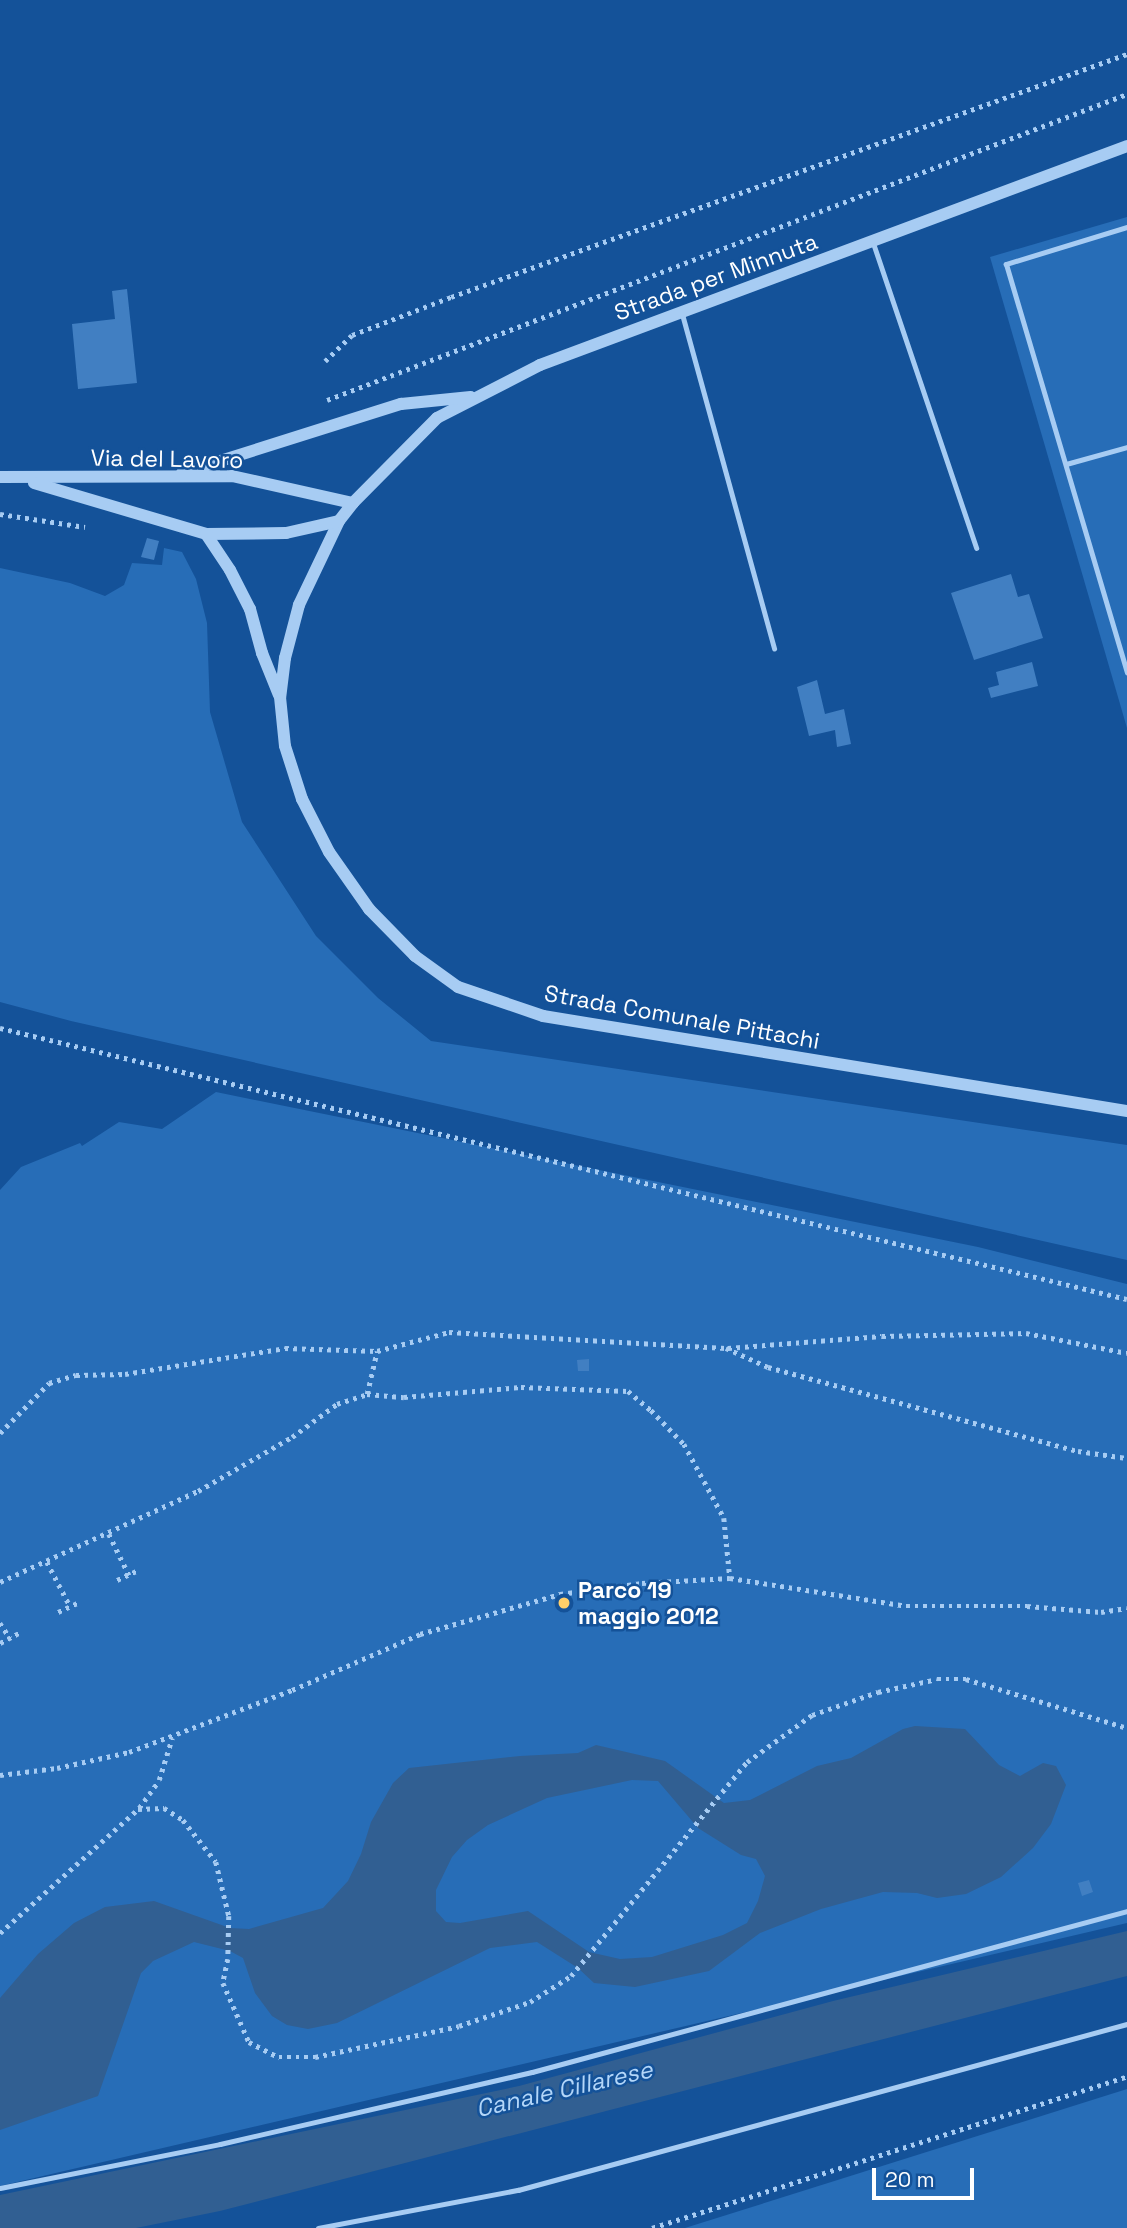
<!DOCTYPE html>
<style>
body{margin:0}
#map{position:relative;width:1127px;height:2228px;overflow:hidden;background:#145299;font-family:"Space Grotesk",sans-serif}
div>[style]{position:absolute}
[style*='--x']{left:calc(var(--x)*1px);top:calc(var(--y)*1px);width:calc(var(--w)*1px);rotate:calc(var(--a)*1deg)}
.green>*{inset:0;background:#276db7}
.water>*{inset:0;background:#315f92}
.building>*{inset:0;background:#417fc2}
.path>*{height:4.5px;margin-top:-2.25px;transform-origin:0;background:repeating-linear-gradient(90deg,#a7ccf3 0 3.5px,transparent 0 8.5px)}
.service>*{height:5px;margin:-2.5px;padding:0 2.5px;transform-origin:2.5px;border-radius:2.5px;background:#a7ccf3}
.tertiary>*{height:12px;margin:-6px;padding:0 6px;transform-origin:6px;border-radius:6px;background:#a7ccf3}
.dots>*{width:19px;height:19px;translate:-50% -50%;box-sizing:border-box;border:4px solid #145299;border-radius:50%}
span{translate:-50% -50%;white-space:nowrap;text-align:center;line-height:1.15;-webkit-text-stroke:5px #145299;paint-order:stroke}
.street-label{font-size:23px;color:#fff}
.poi-label{font-size:23px;color:#fff;font-weight:700}
.left{translate:0 -50%;text-align:left}
.water-label{font-size:24px;color:#b3d6f9;font-style:italic}
.scale{position:absolute;left:872px;top:2168px;width:102px;height:32px;box-sizing:border-box;border:4px solid #fff;border-top:0;padding-left:9px;font-size:21px;line-height:24px;white-space:nowrap;color:#fff;-webkit-text-stroke:5px #145299;paint-order:stroke}
</style>
<div id="map">
<div class="green">
<div style="clip-path:polygon(1127px 217px,1127px 728px,990px 257px)"></div>
<div style="clip-path:polygon(164px 548px,182px 552px,196px 579px,207px 623px,210px 712px,242px 822px,316px 936px,378px 998px,431px 1041px,1127px 1145px,1127px 1260px,71px 1021px,0 1002px,0 568px,70px 583px,105px 596px,124px 585px,132px 563px,162px 565px)"></div>
<div style="clip-path:polygon(216px 1092px,978px 1247px,1127px 1284px,1127px 1923px,0 2186px,0 1190px,21px 1167px,80px 1143px,82px 1146px,119px 1122px,162px 1129px)"></div>
<div style="clip-path:polygon(1127px 2089px,1127px 2228px,685px 2228px)"></div>
</div>
<div class="water">
<div style="clip-path:polygon(evenodd,915px 1726px,965px 1729px,999px 1765px,1020px 1776px,1043px 1763px,1056px 1766px,1066px 1785px,1051px 1824px,1033px 1848px,1001px 1877px,966px 1894px,937px 1898px,917px 1893px,883px 1892px,821px 1909px,760px 1933px,709px 1971px,635px 1987px,594px 1983px,578px 1968px,537px 1942px,490px 1948px,337px 2023px,308px 2029px,287px 2025px,272px 2016px,255px 1993px,243px 1958px,230px 1951px,194px 1942px,153px 1961px,141px 1973px,98px 2096px,0 2130px,0 1998px,38px 1954px,74px 1923px,105px 1907px,154px 1901px,230px 1928px,249px 1929px,323px 1908px,348px 1881px,361px 1854px,371px 1822px,393px 1783px,409px 1768px,520px 1756px,578px 1753px,596px 1745px,665px 1761px,724px 1803px,750px 1800px,817px 1766px,851px 1758px,903px 1729px,915px 1726px,632px 1780px,658px 1781px,698px 1828px,741px 1855px,756px 1859px,765px 1876px,758px 1901px,747px 1923px,723px 1935px,652px 1957px,620px 1959px,589px 1952px,528px 1911px,460px 1923px,446px 1922px,436px 1911px,436px 1890px,452px 1857px,467px 1840px,488px 1825px,547px 1798px,632px 1780px)"></div>
<div style="clip-path:polygon(1127px 1931px,1127px 1976px,220px 2211px,136px 2228px,0 2228px,0 2195px,519px 2086px,833px 2001px)"></div>
</div>
<div class="building">
<div style="clip-path:polygon(127px 289px,137px 383px,78px 389px,72px 324px,115px 319px,112px 291px)"></div>
<div style="clip-path:polygon(147px 538px,159px 541px,154px 560px,141px 557px)"></div>
<div style="clip-path:polygon(1011px 574px,1018px 597px,1029px 594px,1043px 638px,974px 660px,951px 593px)"></div>
<div style="clip-path:polygon(1032px 662px,1038px 686px,991px 698px,988px 688px,999px 685px,996px 672px)"></div>
<div style="clip-path:polygon(817px 680px,825px 714px,844px 709px,851px 744px,837px 747px,835px 730px,809px 736px,797px 687px)"></div>
<div style="clip-path:polygon(589px 1359px,589px 1371px,578px 1371px,577px 1360px)"></div>
<div style="clip-path:polygon(1089px 1880px,1093px 1892px,1082px 1896px,1078px 1883px)"></div>
</div>
<div class="path">
<div style="--x:325;--y:361;--w:37;--a:-44"></div>
<div style="--x:352;--y:335;--w:106;--a:-21"></div>
<div style="--x:451;--y:297;--w:718;--a:-19.77"></div>
<div style="--x:327;--y:400;--w:857;--a:-20.93"></div>
<div style="--x:0;--y:514;--w:86;--a:8.7"></div>
<div style="--x:0;--y:1028;--w:1159;--a:13.52"></div>
<div style="--x:728;--y:1348;--w:154;--a:-4.5"></div>
<div style="--x:882;--y:1336;--w:144;--a:-1.2"></div>
<div style="--x:1026;--y:1333;--w:103;--a:11.2"></div>
<div style="--x:367;--y:1394;--w:44;--a:-76.9"></div>
<div style="--x:0;--y:1433;--w:70;--a:-45.6"></div>
<div style="--x:49;--y:1383;--w:28;--a:-17"></div>
<div style="--x:76;--y:1375;--w:49;--a:-1.2"></div>
<div style="--x:125;--y:1374;--w:162;--a:-9.2"></div>
<div style="--x:285;--y:1348;--w:92;--a:1.9"></div>
<div style="--x:377;--y:1351;--w:74;--a:-14.8"></div>
<div style="--x:449;--y:1332;--w:277;--a:3.3"></div>
<div style="--x:726;--y:1348;--w:46;--a:24.3"></div>
<div style="--x:768;--y:1367;--w:321;--a:15.2"></div>
<div style="--x:1078;--y:1451;--w:49;--a:8.1"></div>
<div style="--x:109;--y:1534;--w:46;--a:64"></div>
<div style="--x:47;--y:1562;--w:50;--a:62.4"></div>
<div style="--x:117;--y:1580;--w:23;--a:-25"></div>
<div style="--x:0;--y:1582;--w:218;--a:-24.7"></div>
<div style="--x:198;--y:1491;--w:108;--a:-29.9"></div>
<div style="--x:292;--y:1437;--w:56;--a:-36.3"></div>
<div style="--x:337;--y:1404;--w:32;--a:-18"></div>
<div style="--x:367;--y:1394;--w:37;--a:5"></div>
<div style="--x:404;--y:1397;--w:117;--a:-4.9"></div>
<div style="--x:521;--y:1387;--w:107;--a:2.1"></div>
<div style="--x:628;--y:1391;--w:30;--a:40"></div>
<div style="--x:651;--y:1410;--w:47;--a:45.9"></div>
<div style="--x:684;--y:1444;--w:84;--a:61.6"></div>
<div style="--x:724;--y:1518;--w:60;--a:84.3"></div>
<div style="--x:58;--y:1612;--w:23;--a:-25"></div>
<div style="--x:0;--y:1623;--w:18;--a:56"></div>
<div style="--x:0;--y:1643;--w:21;--a:-28"></div>
<div style="--x:0;--y:1775;--w:57;--a:-7"></div>
<div style="--x:57;--y:1768;--w:74;--a:-12.5"></div>
<div style="--x:129;--y:1752;--w:174;--a:-20.8"></div>
<div style="--x:292;--y:1690;--w:140;--a:-23.6"></div>
<div style="--x:420;--y:1634;--w:146;--a:-15.9"></div>
<div style="--x:560;--y:1594;--w:83;--a:-7.6"></div>
<div style="--x:642;--y:1583;--w:88;--a:-3.3"></div>
<div style="--x:730;--y:1578;--w:178;--a:9"></div>
<div style="--x:906;--y:1606;--w:121;--a:0"></div>
<div style="--x:1027;--y:1606;--w:74;--a:4.6"></div>
<div style="--x:1101;--y:1612;--w:26;--a:-9"></div>
<div style="--x:139;--y:1808;--w:34;--a:-54"></div>
<div style="--x:159;--y:1780;--w:44;--a:-72.8"></div>
<div style="--x:0;--y:1933;--w:186;--a:-41.9"></div>
<div style="--x:138;--y:1809;--w:26;--a:-2"></div>
<div style="--x:164;--y:1808;--w:22;--a:32"></div>
<div style="--x:183;--y:1820;--w:53;--a:51.8"></div>
<div style="--x:216;--y:1862;--w:56;--a:76.5"></div>
<div style="--x:229;--y:1916;--w:43;--a:91.3"></div>
<div style="--x:228;--y:1959;--w:25;--a:102"></div>
<div style="--x:223;--y:1983;--w:64;--a:66.2"></div>
<div style="--x:249;--y:2042;--w:34;--a:27"></div>
<div style="--x:279;--y:2057;--w:36;--a:0"></div>
<div style="--x:315;--y:2057;--w:147;--a:-12.1"></div>
<div style="--x:459;--y:2026;--w:75;--a:-18.7"></div>
<div style="--x:530;--y:2002;--w:49;--a:-32.4"></div>
<div style="--x:571;--y:1976;--w:277;--a:-50.6"></div>
<div style="--x:747;--y:1762;--w:80;--a:-35.9"></div>
<div style="--x:812;--y:1715;--w:70;--a:-19.2"></div>
<div style="--x:878;--y:1692;--w:60;--a:-12.4"></div>
<div style="--x:937;--y:1679;--w:29;--a:0"></div>
<div style="--x:966;--y:1679;--w:168;--a:16.9"></div>
<div style="--x:652;--y:2228;--w:499;--a:-17.7"></div>
</div>
<div class="service">
<div style="--x:1127;--y:227;--w:127;--a:163"></div>
<div style="--x:1006;--y:264;--w:426;--a:73.5"></div>
<div style="--x:873;--y:243;--w:322;--a:71.3"></div>
<div style="--x:682;--y:314;--w:347;--a:74.6"></div>
<div style="--x:1066;--y:464;--w:63;--a:-15.6"></div>
<div style="--x:0;--y:2188;--w:224;--a:-11.3"></div>
<div style="--x:220;--y:2144;--w:320;--a:-13"></div>
<div style="--x:532;--y:2072;--w:616;--a:-15.14"></div>
<div style="--x:318;--y:2228;--w:204;--a:-10.8"></div>
<div style="--x:518;--y:2190;--w:631;--a:-15.25"></div>
</div>
<div class="tertiary">
<div style="--x:1127;--y:146;--w:627;--a:159.54"></div>
<div style="--x:540;--y:365;--w:116;--a:152.8"></div>
<div style="--x:437;--y:418;--w:120;--a:134.7"></div>
<div style="--x:353;--y:503;--w:23;--a:128"></div>
<div style="--x:339;--y:521;--w:93;--a:115.5"></div>
<div style="--x:299;--y:605;--w:55;--a:104.8"></div>
<div style="--x:285;--y:658;--w:39;--a:97"></div>
<div style="--x:280;--y:697;--w:49;--a:84.2"></div>
<div style="--x:285;--y:746;--w:56;--a:72.2"></div>
<div style="--x:302;--y:799;--w:59;--a:63"></div>
<div style="--x:329;--y:852;--w:70;--a:54.9"></div>
<div style="--x:369;--y:909;--w:66;--a:45.6"></div>
<div style="--x:415;--y:956;--w:53;--a:35.8"></div>
<div style="--x:458;--y:987;--w:90;--a:18.8"></div>
<div style="--x:543;--y:1016;--w:592;--a:9.24"></div>
<div style="--x:182;--y:473;--w:230;--a:-17.5"></div>
<div style="--x:401;--y:404;--w:70;--a:-5.7"></div>
<div style="--x:0;--y:477;--w:232;--a:-0.2"></div>
<div style="--x:232;--y:476;--w:124;--a:12.6"></div>
<div style="--x:34;--y:483;--w:179;--a:16.5"></div>
<div style="--x:206;--y:534;--w:80;--a:-0.7"></div>
<div style="--x:286;--y:533;--w:54;--a:-12.8"></div>
<div style="--x:206;--y:534;--w:43;--a:56.3"></div>
<div style="--x:230;--y:570;--w:44;--a:62.9"></div>
<div style="--x:250;--y:609;--w:46;--a:74.7"></div>
<div style="--x:262;--y:653;--w:45;--a:68"></div>
</div>
<div class="dots">
<div style="left:564px;top:1603px;background:#ffcf69"></div>
</div>
<div class="street-label">
<span style="left:716px;top:277px;rotate:-20deg">Strada per Minnuta</span>
<span style="left:167px;top:459px;rotate:1deg">Via del Lavoro</span>
<span style="left:682px;top:1017px;rotate:10deg">Strada Comunale Pittachi</span>
</div>
<div class="poi-label">
<span class="left" style="left:578px;top:1603px">Parco 19<br>maggio 2012</span>
</div>
<div class="water-label">
<span style="left:564px;top:2089px;rotate:-13deg">Canale Cillarese</span>
</div>
<div class="scale">20 m</div>
</div>
